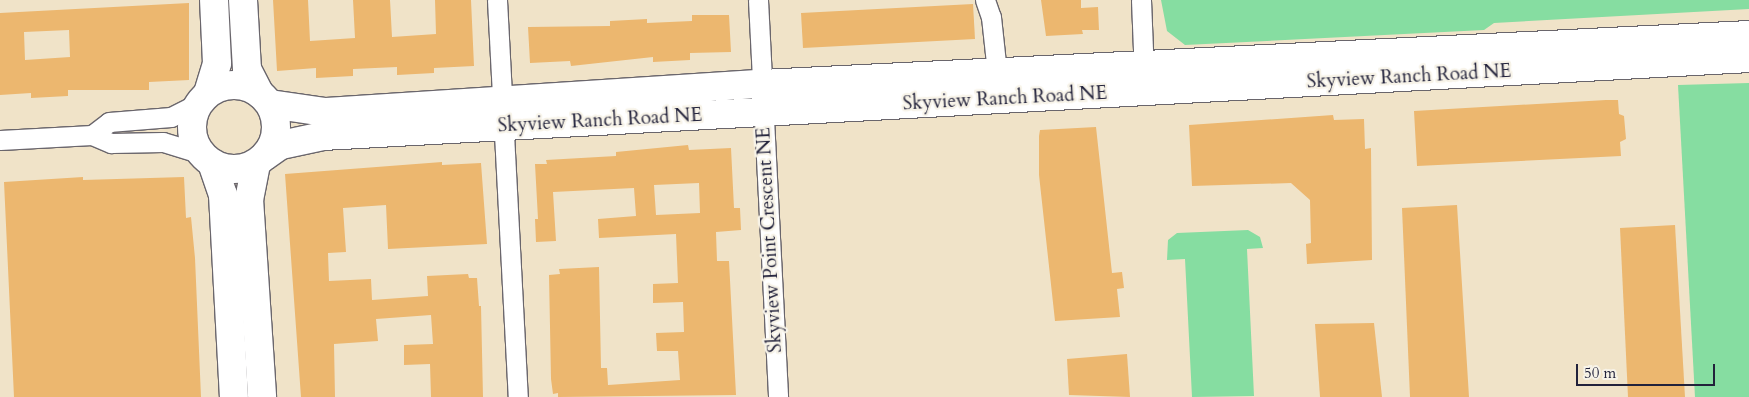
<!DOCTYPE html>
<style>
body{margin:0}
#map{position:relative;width:1749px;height:397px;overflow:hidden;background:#f0e3c8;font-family:Cardo,serif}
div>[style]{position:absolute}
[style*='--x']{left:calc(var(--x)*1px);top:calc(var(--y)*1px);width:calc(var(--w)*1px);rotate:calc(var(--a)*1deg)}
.green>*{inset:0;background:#86dda1}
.building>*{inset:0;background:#ecb76f}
.roads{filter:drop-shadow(1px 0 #6a666c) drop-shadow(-1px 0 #6a666c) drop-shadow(0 1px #6a666c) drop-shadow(0 -1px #6a666c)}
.street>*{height:19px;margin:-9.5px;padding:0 9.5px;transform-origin:9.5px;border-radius:9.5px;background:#fff}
.secondary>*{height:28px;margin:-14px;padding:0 14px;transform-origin:14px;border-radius:14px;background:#fff}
.secondary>.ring{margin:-14px;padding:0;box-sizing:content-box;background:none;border:28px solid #fff;border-radius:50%}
span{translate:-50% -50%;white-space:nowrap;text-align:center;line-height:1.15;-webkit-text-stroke:4.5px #f7f3e8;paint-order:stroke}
.street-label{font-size:19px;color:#22223b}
.scale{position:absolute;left:1576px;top:364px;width:139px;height:22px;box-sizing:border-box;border:2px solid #22223b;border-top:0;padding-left:6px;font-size:15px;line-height:18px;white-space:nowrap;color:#22223b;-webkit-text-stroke:4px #f7f3e8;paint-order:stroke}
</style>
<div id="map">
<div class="green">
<div style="clip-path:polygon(1161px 0,1749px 0,1749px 9px,1494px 23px,1484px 30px,1185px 45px,1167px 31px)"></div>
<div style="clip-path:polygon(1749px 83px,1749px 397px,1695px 397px,1678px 85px)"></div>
<div style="clip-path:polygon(1248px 230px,1260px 237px,1263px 248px,1247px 249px,1254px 396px,1192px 397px,1185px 259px,1167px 260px,1168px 240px,1177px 233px)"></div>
</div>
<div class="building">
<div style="clip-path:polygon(273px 0,308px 0,310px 41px,355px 38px,353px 0,390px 0,392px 37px,436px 34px,435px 0,471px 0,474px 66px,434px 68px,434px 73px,397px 75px,397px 67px,353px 69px,353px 76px,316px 78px,316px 68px,277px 71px)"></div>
<div style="clip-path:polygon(1041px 0,1081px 0,1081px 8px,1098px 7px,1099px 30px,1082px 30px,1083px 34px,1046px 36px)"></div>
<div style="clip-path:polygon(evenodd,189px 3px,189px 80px,149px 82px,149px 90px,68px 90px,68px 96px,31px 98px,31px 93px,0 95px,0 13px,189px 3px,69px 30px,70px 57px,25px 60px,24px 32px,69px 30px)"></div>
<div style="clip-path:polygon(973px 4px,975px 39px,803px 48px,801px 13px)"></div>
<div style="clip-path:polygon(692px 15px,729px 15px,731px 52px,690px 53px,690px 60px,653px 62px,653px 57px,571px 66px,570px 61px,530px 63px,528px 27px,610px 26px,610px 21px,647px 19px,647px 23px,692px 21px)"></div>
<div style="clip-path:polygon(1606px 100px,1618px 100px,1619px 114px,1624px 116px,1626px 139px,1620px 142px,1621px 156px,1417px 166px,1414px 111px)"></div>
<div style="clip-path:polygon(1333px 115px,1334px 120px,1364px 119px,1365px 149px,1371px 148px,1372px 260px,1307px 264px,1306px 244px,1311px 243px,1310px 200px,1291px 183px,1192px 186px,1189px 125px)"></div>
<div style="clip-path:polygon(1096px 127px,1112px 273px,1122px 272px,1124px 288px,1117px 289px,1120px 317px,1055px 321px,1039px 175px,1039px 136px,1040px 130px)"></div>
<div style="clip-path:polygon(evenodd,688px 145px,689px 150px,731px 148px,734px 208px,740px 208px,741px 230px,716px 232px,717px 261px,729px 261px,736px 395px,558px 397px,558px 393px,553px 394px,551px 379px,549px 275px,560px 274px,559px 269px,599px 267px,601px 368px,607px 368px,608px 385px,680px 380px,678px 351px,657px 351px,656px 333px,684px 332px,683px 302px,653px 303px,653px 284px,678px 283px,676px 234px,599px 238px,598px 219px,636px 216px,634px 188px,553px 192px,556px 241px,536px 242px,535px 219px,538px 219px,535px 164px,547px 164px,546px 160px,616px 156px,616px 152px,688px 145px,699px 183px,700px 213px,656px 215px,654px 185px,699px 183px)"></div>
<div style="clip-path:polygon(442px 162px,442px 165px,481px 163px,487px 244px,388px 249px,386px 205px,343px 208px,346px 252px,328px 253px,329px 281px,371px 279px,372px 300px,428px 296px,427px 276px,468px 274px,469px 278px,477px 278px,479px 306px,481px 306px,483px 397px,431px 397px,430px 364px,404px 365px,404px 345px,433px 344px,431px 315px,376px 319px,378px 341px,334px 344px,335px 397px,301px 397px,285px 174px)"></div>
<div style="clip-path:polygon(83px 177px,83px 180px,184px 177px,186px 218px,191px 217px,195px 258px,201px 397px,14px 397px,4px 182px)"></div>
<div style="clip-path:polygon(1457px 205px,1469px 397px,1410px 397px,1402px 208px)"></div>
<div style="clip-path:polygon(1675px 225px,1685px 397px,1628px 397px,1620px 228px)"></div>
<div style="clip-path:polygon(1374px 323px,1382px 397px,1320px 397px,1315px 324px)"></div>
<div style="clip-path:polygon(1127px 354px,1130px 397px,1069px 395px,1067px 359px)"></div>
</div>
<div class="roads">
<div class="street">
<div style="--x:497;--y:0;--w:398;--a:87"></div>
<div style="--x:758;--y:0;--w:398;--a:87.1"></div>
<div style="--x:985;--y:0;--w:18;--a:71"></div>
<div style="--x:991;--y:17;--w:55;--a:83.8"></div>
<div style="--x:1141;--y:0;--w:76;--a:87.7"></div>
<div style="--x:92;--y:135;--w:21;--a:-37"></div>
<div style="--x:109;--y:122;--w:62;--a:-4.6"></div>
<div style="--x:171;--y:117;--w:30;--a:-27"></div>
<div style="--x:0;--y:140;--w:92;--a:-3.1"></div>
<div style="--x:92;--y:135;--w:21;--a:23"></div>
<div style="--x:111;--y:143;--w:52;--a:-1.1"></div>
<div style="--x:163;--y:142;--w:39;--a:17"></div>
</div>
<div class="secondary">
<div style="--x:243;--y:0;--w:69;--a:86.7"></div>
<div style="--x:247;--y:69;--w:28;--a:63"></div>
<div class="ring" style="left:192px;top:85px;width:56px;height:56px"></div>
<div style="--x:208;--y:93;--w:31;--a:-73"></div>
<div style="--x:217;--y:63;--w:63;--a:-92.7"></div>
<div style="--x:270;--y:104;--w:56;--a:8.3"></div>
<div style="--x:325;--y:112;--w:438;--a:-3.7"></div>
<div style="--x:762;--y:84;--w:988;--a:-2.84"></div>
<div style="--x:265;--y:156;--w:19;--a:-35"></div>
<div style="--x:281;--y:145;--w:43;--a:-12.1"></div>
<div style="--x:323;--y:136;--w:1428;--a:-3.13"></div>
<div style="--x:212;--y:163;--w:34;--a:71"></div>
<div style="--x:223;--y:195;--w:202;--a:86.9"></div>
<div style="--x:256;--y:164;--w:36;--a:101"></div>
<div style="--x:249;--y:199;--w:198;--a:86.2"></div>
</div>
</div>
<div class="street-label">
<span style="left:1409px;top:77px;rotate:-3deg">Skyview Ranch Road NE</span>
<span style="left:1005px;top:99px;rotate:-3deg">Skyview Ranch Road NE</span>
<span style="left:600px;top:121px;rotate:-3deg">Skyview Ranch Road NE</span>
<span style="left:770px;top:240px;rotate:-93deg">Skyview Point Crescent NE</span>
</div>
<div class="scale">50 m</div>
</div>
